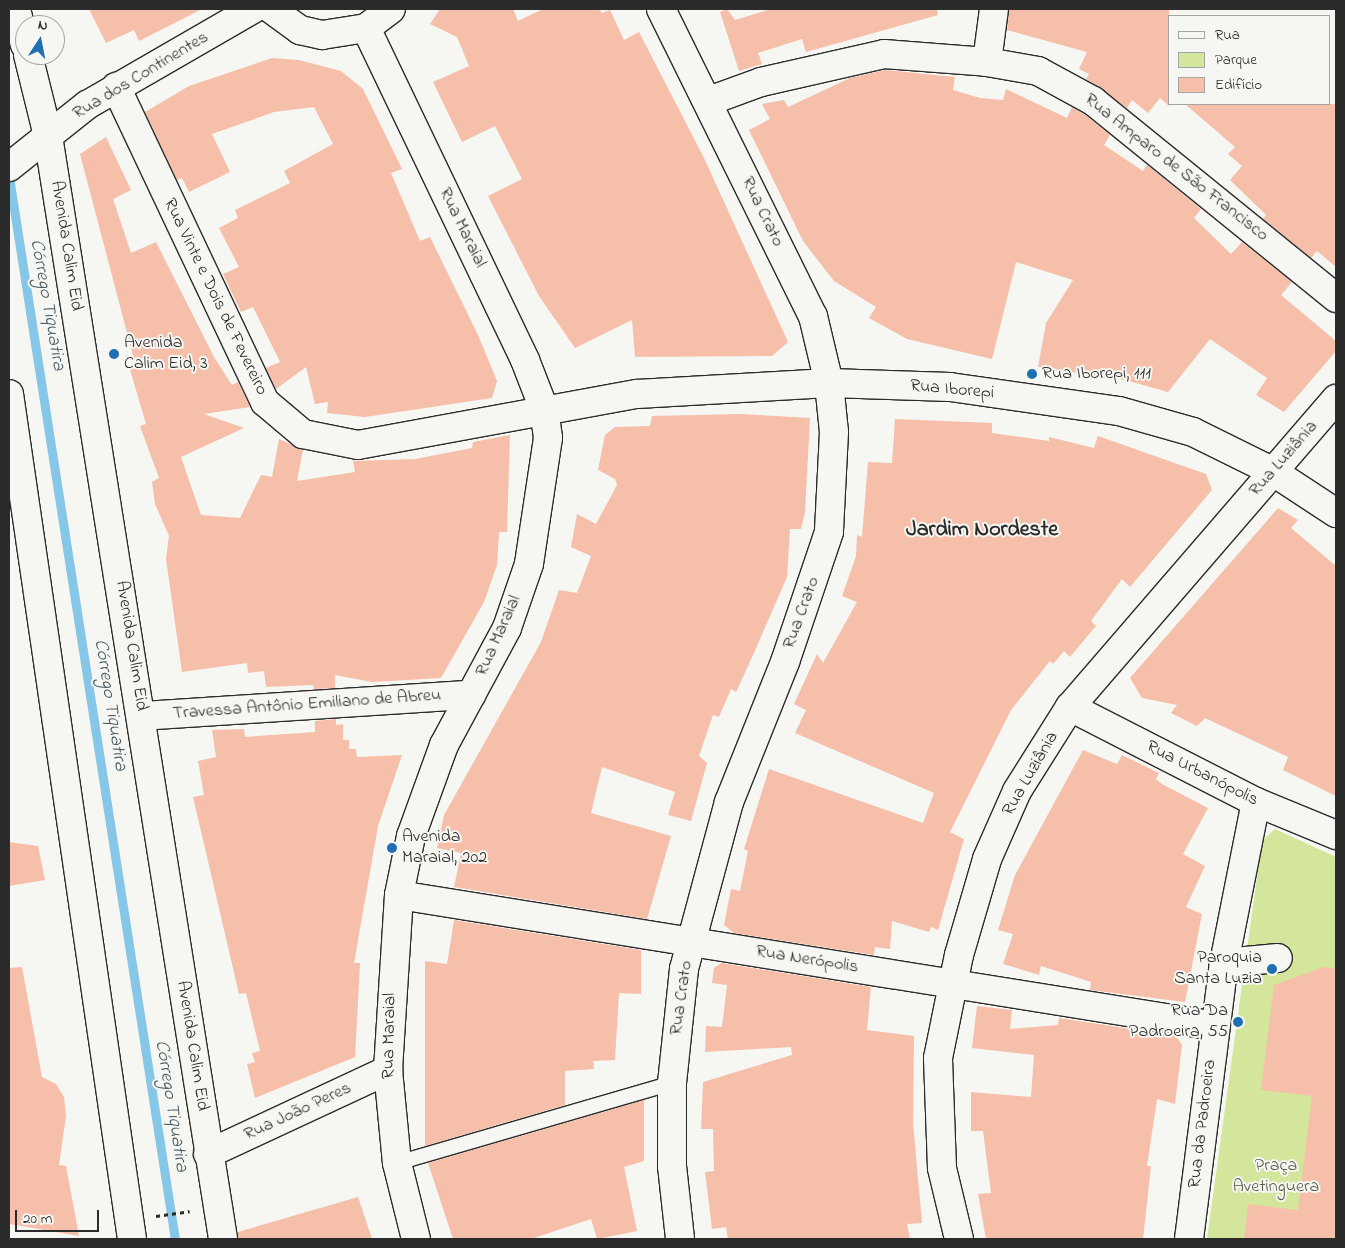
<!DOCTYPE html>
<meta charset="utf-8">
<style>
body{margin:0}
#map{position:relative;width:1345px;height:1248px;overflow:hidden;background:#f6f6f2;font-family:"Indie Flower",sans-serif}
div>[style]{position:absolute}
[style*='--x']{left:calc(var(--x)*1px);top:calc(var(--y)*1px);width:calc(var(--w)*1px);rotate:calc(var(--a)*1deg)}
.green>*{inset:0;background:#d3e69b}
.stream>*{height:9px;margin:-4.5px;padding:0 4.5px;transform-origin:4.5px;border-radius:4.5px;background:#86c7e7}
.building>*{inset:0;background:#f6bfaa}
.path>*{height:3px;margin-top:-1.5px;transform-origin:0;background:repeating-linear-gradient(90deg,#2b2b2b 0 4px,transparent 0 8px)}
.roads{filter:drop-shadow(1px 0 #2b2b2b) drop-shadow(-1px 0 #2b2b2b) drop-shadow(0 1px #2b2b2b) drop-shadow(0 -1px #2b2b2b)}
.service>*{height:14px;margin:-7px;padding:0 7px;transform-origin:7px;border-radius:7px;background:#f6f6f2}
.minor>*{height:28px;margin:-14px;padding:0 14px;transform-origin:14px;border-radius:14px;background:#f6f6f2}
.primary>*{height:28px;margin:-14px;padding:0 14px;transform-origin:14px;border-radius:14px;background:#f6f6f2}
.dots>*{width:14px;height:14px;translate:-50% -50%;box-sizing:border-box;border:2px solid #f6f6f2;border-radius:50%}
span{translate:-50% -50%;white-space:nowrap;text-align:center;line-height:1.15;-webkit-text-stroke:4px #f6f6f2;paint-order:stroke}
.street-label{font-size:18px;color:#2b2b2b}
.poi-label{font-size:18px;color:#2b2b2b}
.left{translate:0 -50%;text-align:left}
.right{translate:-100% -50%;text-align:right}
.park-label{font-size:18px;color:#555a47}
.water-label{font-size:19px;color:#465a63;font-style:italic}
.district-label{font-size:22px;color:#2b2b2b;font-weight:700}
.frame{position:absolute;inset:0;border:10px solid #2b2b2b;pointer-events:none}
.legend{position:absolute;left:1168px;top:15px;width:162px;height:90px;box-sizing:border-box;background:#f6f6f2;border:1px solid #a5a5a2;margin:0;padding:6px 9px;list-style:none;font-size:15px;color:#2b2b2b}
.legend li{display:flex;align-items:center;gap:10px;height:25px}
.legend b{width:25px;border:1px solid #a5a5a2}
.north{position:absolute;left:15px;top:15px;width:50px;height:50px;box-sizing:border-box;background:#f6f6f2;border:1px solid #a5a5a2;border-radius:50%;rotate:11deg;font-size:14px;font-weight:700;line-height:20px;text-align:center;color:#2b2b2b}
.north::after{content:'';display:block;margin:auto;width:18px;height:22px;background:#1f6fb2;clip-path:polygon(50% 0,100% 100%,50% 72%,0 100%)}
.scale{position:absolute;left:15px;top:1210px;width:84px;height:22px;box-sizing:border-box;border:2px solid #2b2b2b;border-top:0;padding-left:6px;font-size:15px;line-height:18px;white-space:nowrap;color:#2b2b2b;-webkit-text-stroke:4px #f6f6f2;paint-order:stroke}
</style>
<div id="map">
<div class="green">
<div style="clip-path:polygon(1275px 829px,1336px 857px,1336px 1239px,1207px 1239px,1262px 841px)"></div>
</div>
<div class="stream">
<div style="--x:9;--y:177;--w:1075;--a:81.12"></div>
</div>
<div class="building">
<div style="clip-path:polygon(89px 9px,202px 9px,139px 41px,134px 30px,106px 43px)"></div>
<div style="clip-path:polygon(440px 9px,513px 9px,518px 21px,543px 9px,599px 9px,602px 13px,610px 10px,624px 40px,639px 32px,704px 158px,788px 342px,772px 356px,635px 357px,632px 320px,575px 348px,539px 296px,488px 196px,522px 179px,495px 126px,462px 142px,433px 82px,469px 66px,457px 37px,430px 24px)"></div>
<div style="clip-path:polygon(727px 9px,735px 20px,771px 9px,937px 9px,938px 15px,806px 52px,802px 39px,758px 53px,762px 64px,739px 71px,720px 12px)"></div>
<div style="clip-path:polygon(1009px 9px,1169px 9px,1169px 106px,1160px 98px,1148px 113px,1132px 100px,1127px 108px,1086px 79px,1089px 74px,1079px 69px,1087px 52px,1007px 30px)"></div>
<div style="clip-path:polygon(272px 58px,299px 60px,341px 71px,363px 89px,402px 169px,391px 173px,420px 241px,430px 237px,478px 335px,497px 381px,492px 398px,365px 417px,327px 413px,328px 402px,315px 404px,306px 367px,276px 389px,266px 368px,280px 362px,253px 307px,241px 312px,223px 274px,239px 267px,219px 228px,238px 218px,235px 210px,290px 183px,284px 171px,333px 144px,314px 107px,274px 112px,212px 134px,230px 172px,189px 192px,182px 178px,177px 180px,145px 112px,189px 86px)"></div>
<div style="clip-path:polygon(885px 70px,955px 77px,953px 90px,980px 98px,1003px 100px,1006px 89px,1067px 118px,1072px 107px,1084px 114px,1110px 135px,1104px 145px,1143px 171px,1147px 165px,1201px 209px,1194px 218px,1231px 254px,1242px 242px,1292px 282px,1281px 295px,1336px 341px,1336px 351px,1284px 412px,1256px 395px,1267px 378px,1210px 339px,1168px 392px,1125px 380px,1038px 367px,1046px 323px,1073px 280px,1016px 262px,992px 359px,907px 339px,869px 318px,876px 307px,834px 281px,803px 241px,749px 130px,770px 119px,762px 104px,784px 100px,788px 107px,850px 78px)"></div>
<div style="clip-path:polygon(1185px 104px,1336px 104px,1336px 267px,1317px 251px,1311px 258px,1263px 219px,1266px 215px,1230px 180px,1242px 166px,1228px 154px,1235px 147px)"></div>
<div style="clip-path:polygon(106px 137px,131px 190px,113px 199px,131px 253px,156px 242px,214px 357px,232px 385px,238px 382px,250px 407px,204px 414px,244px 428px,181px 457px,201px 515px,240px 518px,261px 475px,272px 477px,279px 439px,303px 450px,297px 481px,355px 472px,353px 461px,415px 459px,472px 448px,473px 442px,510px 435px,507px 532px,499px 532px,497px 565px,484px 602px,441px 678px,372px 682px,335px 675px,335px 688px,314px 689px,313px 685px,266px 687px,264px 671px,248px 673px,247px 663px,182px 672px,166px 559px,169px 536px,155px 504px,152px 482px,159px 478px,140px 426px,146px 424px,129px 366px,135px 363px,80px 154px)"></div>
<div style="clip-path:polygon(740px 414px,810px 418px,805px 512px,801px 529px,790px 529px,787px 577px,749px 664px,736px 692px,731px 689px,719px 717px,713px 715px,699px 756px,707px 763px,691px 821px,668px 815px,675px 792px,602px 767px,591px 813px,671px 836px,647px 919px,454px 887px,461px 853px,437px 848px,444px 815px,541px 642px,559px 590px,577px 593px,591px 556px,571px 547px,577px 514px,596px 524px,617px 485px,615px 479px,598px 470px,605px 435px,615px 427px,650px 426px,652px 416px)"></div>
<div style="clip-path:polygon(895px 419px,992px 423px,992px 433px,1049px 441px,1049px 437px,1094px 448px,1098px 436px,1206px 474px,1212px 490px,1130px 587px,1122px 579px,1091px 621px,1096px 626px,1070px 657px,1064px 651px,1053px 664px,1050px 661px,1011px 710px,950px 832px,964px 839px,938px 930px,931px 927px,929px 932px,892px 921px,890px 949px,875px 947px,874px 955px,734px 933px,724px 925px,731px 889px,740px 891px,748px 851px,744px 849px,769px 769px,923px 823px,934px 793px,795px 733px,806px 710px,794px 704px,817px 654px,823px 663px,857px 602px,842px 596px,856px 556px,857px 535px,862px 537px,868px 462px,892px 463px)"></div>
<div style="clip-path:polygon(1278px 508px,1298px 520px,1291px 528px,1336px 566px,1336px 796px,1283px 770px,1288px 757px,1205px 718px,1197px 726px,1171px 713px,1177px 705px,1142px 698px,1130px 678px)"></div>
<div style="clip-path:polygon(336px 719px,336px 725px,343px 724px,343px 740px,349px 740px,349px 749px,356px 749px,357px 757px,402px 755px,378px 826px,354px 963px,360px 963px,355px 1057px,255px 1098px,247px 1064px,255px 1062px,252px 1053px,260px 1051px,246px 993px,239px 994px,193px 797px,204px 795px,198px 761px,216px 757px,212px 730px,244px 729px,245px 737px,315px 732px,315px 721px)"></div>
<div style="clip-path:polygon(1083px 750px,1117px 764px,1122px 755px,1159px 773px,1156px 779px,1162px 784px,1208px 808px,1183px 854px,1205px 866px,1186px 907px,1202px 914px,1185px 1002px,1090px 990px,1091px 982px,1041px 966px,1039px 975px,1003px 964px,1013px 934px,998px 930px,1015px 875px)"></div>
<div style="clip-path:polygon(9px 842px,38px 846px,45px 880px,9px 886px)"></div>
<div style="clip-path:polygon(454px 920px,641px 950px,641px 994px,619px 993px,615px 1060px,593px 1061px,594px 1069px,565px 1071px,565px 1105px,425px 1146px,425px 961px,447px 964px)"></div>
<div style="clip-path:polygon(721px 963px,871px 987px,867px 1030px,914px 1036px,913px 1123px,922px 1223px,907px 1224px,910px 1239px,728px 1239px,726px 1227px,712px 1229px,705px 1172px,714px 1171px,713px 1129px,701px 1129px,703px 1082px,792px 1055px,791px 1047px,705px 1052px,706px 1026px,722px 1027px,727px 985px,712px 983px,714px 968px)"></div>
<div style="clip-path:polygon(22px 967px,42px 1077px,56px 1084px,64px 1097px,66px 1116px,59px 1165px,66px 1166px,79px 1236px,9px 1224px,9px 968px)"></div>
<div style="clip-path:polygon(1324px 967px,1336px 969px,1336px 1239px,1244px 1239px,1248px 1204px,1298px 1210px,1312px 1096px,1261px 1090px,1274px 985px)"></div>
<div style="clip-path:polygon(977px 1006px,1012px 1010px,1010px 1029px,1058px 1025px,1059px 1018px,1176px 1036px,1182px 1045px,1175px 1104px,1157px 1099px,1147px 1166px,1151px 1166px,1143px 1239px,986px 1239px,978px 1194px,991px 1193px,983px 1131px,971px 1131px,971px 1092px,1031px 1097px,1034px 1055px,972px 1048px)"></div>
<div style="clip-path:polygon(644px 1100px,644px 1161px,624px 1167px,637px 1231px,597px 1239px,591px 1219px,531px 1239px,453px 1239px,428px 1163px)"></div>
<div style="clip-path:polygon(358px 1197px,372px 1239px,238px 1239px,238px 1232px)"></div>
</div>
<div class="path">
<div style="--x:156;--y:1216;--w:34;--a:-8"></div>
</div>
<div class="roads">
<div class="service">
<div style="--x:397;--y:1163;--w:286;--a:-16.2"></div>
</div>
<div class="minor">
<div style="--x:271;--y:9;--w:36;--a:36"></div>
<div style="--x:300;--y:30;--w:23;--a:13"></div>
<div style="--x:322;--y:35;--w:45;--a:-9"></div>
<div style="--x:366;--y:28;--w:31;--a:-37"></div>
<div style="--x:661;--y:9;--w:343;--a:63.7"></div>
<div style="--x:813;--y:316;--w:69;--a:76.6"></div>
<div style="--x:829;--y:383;--w:49;--a:84.2"></div>
<div style="--x:834;--y:432;--w:100;--a:92.9"></div>
<div style="--x:829;--y:532;--w:137;--a:108.7"></div>
<div style="--x:785;--y:662;--w:151;--a:111.8"></div>
<div style="--x:729;--y:802;--w:173;--a:105.1"></div>
<div style="--x:684;--y:969;--w:115;--a:96"></div>
<div style="--x:672;--y:1083;--w:83;--a:90"></div>
<div style="--x:672;--y:1166;--w:73;--a:83.7"></div>
<div style="--x:366;--y:28;--w:368;--a:64.4"></div>
<div style="--x:525;--y:360;--w:53;--a:68.8"></div>
<div style="--x:544;--y:409;--w:29;--a:82"></div>
<div style="--x:548;--y:438;--w:127;--a:98.6"></div>
<div style="--x:529;--y:564;--w:68;--a:109"></div>
<div style="--x:507;--y:628;--w:133;--a:118.3"></div>
<div style="--x:444;--y:745;--w:97;--a:109.9"></div>
<div style="--x:411;--y:836;--w:60;--a:101.5"></div>
<div style="--x:399;--y:895;--w:175;--a:93.6"></div>
<div style="--x:388;--y:1070;--w:93;--a:84.5"></div>
<div style="--x:397;--y:1163;--w:78;--a:76"></div>
<div style="--x:987;--y:62;--w:53;--a:-82.5"></div>
<div style="--x:116;--y:87;--w:348;--a:64.7"></div>
<div style="--x:265;--y:402;--w:50;--a:40.1"></div>
<div style="--x:303;--y:434;--w:56;--a:11.3"></div>
<div style="--x:358;--y:445;--w:284;--a:-10.4"></div>
<div style="--x:637;--y:394;--w:192;--a:-3.3"></div>
<div style="--x:829;--y:383;--w:121;--a:1.9"></div>
<div style="--x:950;--y:387;--w:171;--a:8.1"></div>
<div style="--x:1119;--y:411;--w:77;--a:15.8"></div>
<div style="--x:1193;--y:432;--w:88;--a:26.3"></div>
<div style="--x:1272;--y:471;--w:77;--a:33.3"></div>
<div style="--x:709;--y:101;--w:55;--a:-20.1"></div>
<div style="--x:761;--y:82;--w:126;--a:-12.8"></div>
<div style="--x:884;--y:54;--w:103;--a:4.4"></div>
<div style="--x:987;--y:62;--w:52;--a:10"></div>
<div style="--x:1038;--y:71;--w:63;--a:28.6"></div>
<div style="--x:1093;--y:101;--w:313;--a:39"></div>
<div style="--x:9;--y:167;--w:100;--a:-38.5"></div>
<div style="--x:87;--y:105;--w:192;--a:-30"></div>
<div style="--x:1070;--y:707;--w:209;--a:27.1"></div>
<div style="--x:1256;--y:802;--w:87;--a:22.4"></div>
<div style="--x:142;--y:716;--w:330;--a:-3.7"></div>
<div style="--x:399;--y:895;--w:826;--a:9.12"></div>
<div style="--x:1224;--y:963;--w:54;--a:-5.3"></div>
<div style="--x:208;--y:1154;--w:199;--a:-25"></div>
<div style="--x:959;--y:1239;--w:73;--a:-103.5"></div>
<div style="--x:942;--y:1168;--w:110;--a:-92.1"></div>
<div style="--x:938;--y:1058;--w:105;--a:-78.5"></div>
<div style="--x:959;--y:955;--w:100;--a:-73.7"></div>
<div style="--x:987;--y:859;--w:74;--a:-66.2"></div>
<div style="--x:1017;--y:791;--w:99;--a:-57.8"></div>
<div style="--x:1070;--y:707;--w:407;--a:-49.2"></div>
<div style="--x:1189;--y:1239;--w:278;--a:-82.8"></div>
<div style="--x:1224;--y:963;--w:164;--a:-78.8"></div>
</div>
<div class="primary">
<div style="--x:16;--y:9;--w:37;--a:76"></div>
<div style="--x:28;--y:55;--w:83;--a:76.1"></div>
<div style="--x:48;--y:136;--w:1117;--a:80.98"></div>
<div style="--x:9;--y:394;--w:854;--a:81.72"></div>
</div>
</div>
<div class="dots">
<div style="left:114px;top:354px;background:#1f6fb2"></div>
<div style="left:1032px;top:374px;background:#1f6fb2"></div>
<div style="left:392px;top:848px;background:#1f6fb2"></div>
<div style="left:1272px;top:969px;background:#1f6fb2"></div>
<div style="left:1238px;top:1022px;background:#1f6fb2"></div>
</div>
<div class="street-label">
<span style="left:141px;top:76px;rotate:-31deg">Rua dos Continentes</span>
<span style="left:1176px;top:168px;rotate:38deg">Rua Amparo de São Francisco</span>
<span style="left:762px;top:212px;rotate:64deg">Rua Crato</span>
<span style="left:462px;top:228px;rotate:64deg">Rua Maraial</span>
<span style="left:66px;top:246px;rotate:81deg">Avenida Calim Eid</span>
<span style="left:215px;top:297px;rotate:64deg">Rua Vinte e Dois de Fevereiro</span>
<span style="left:952px;top:390px;rotate:5deg">Rua Iborepi</span>
<span style="left:1284px;top:459px;rotate:-49deg">Rua Luziânia</span>
<span style="left:802px;top:613px;rotate:-70deg">Rua Crato</span>
<span style="left:499px;top:636px;rotate:-66deg">Rua Maraial</span>
<span style="left:131px;top:646px;rotate:81deg">Avenida Calim Eid</span>
<span style="left:307px;top:705px;rotate:-4deg">Travessa Antônio Emiliano de Abreu</span>
<span style="left:1031px;top:774px;rotate:-60deg">Rua Luziânia</span>
<span style="left:1202px;top:774px;rotate:27deg">Rua Urbanópolis</span>
<span style="left:807px;top:960px;rotate:9deg">Rua Nerópolis</span>
<span style="left:682px;top:998px;rotate:-82deg">Rua Crato</span>
<span style="left:390px;top:1036px;rotate:-89deg">Rua Maraial</span>
<span style="left:192px;top:1046px;rotate:81deg">Avenida Calim Eid</span>
<span style="left:298px;top:1112px;rotate:-25deg">Rua João Peres</span>
<span style="left:1203px;top:1124px;rotate:-83deg">Rua da Padroeira</span>
</div>
<div class="poi-label">
<span class="left" style="left:124px;top:354px">Avenida<br>Calim Eid, 3</span>
<span class="left" style="left:1042px;top:374px">Rua Iborepi, 111</span>
<span class="left" style="left:402px;top:848px">Avenida<br>Maraial, 202</span>
<span class="right" style="left:1262px;top:969px">Paroquia<br>Santa Luzia</span>
<span class="right" style="left:1228px;top:1022px">Rua Da<br>Padroeira, 55</span>
</div>
<div class="park-label">
<span style="left:1276px;top:1177px">Praça<br>Avetinguera</span>
</div>
<div class="water-label">
<span style="left:47px;top:305px;rotate:80deg">Córrego Tiquatira</span>
<span style="left:110px;top:705px;rotate:81deg">Córrego Tiquatira</span>
<span style="left:171px;top:1106px;rotate:81deg">Córrego Tiquatira</span>
</div>
<div class="district-label">
<span style="left:982px;top:531px">Jardim Nordeste</span>
</div>
<div class="frame"></div>
<ul class="legend">
<li><b style="height:6px;background:#f6f6f2"></b>Rua</li>
<li><b style="height:14px;background:#d3e69b"></b>Parque</li>
<li><b style="height:14px;background:#f6bfaa"></b>Edifício</li>
</ul>
<div class="north">N</div>
<div class="scale">20 m</div>
</div>
